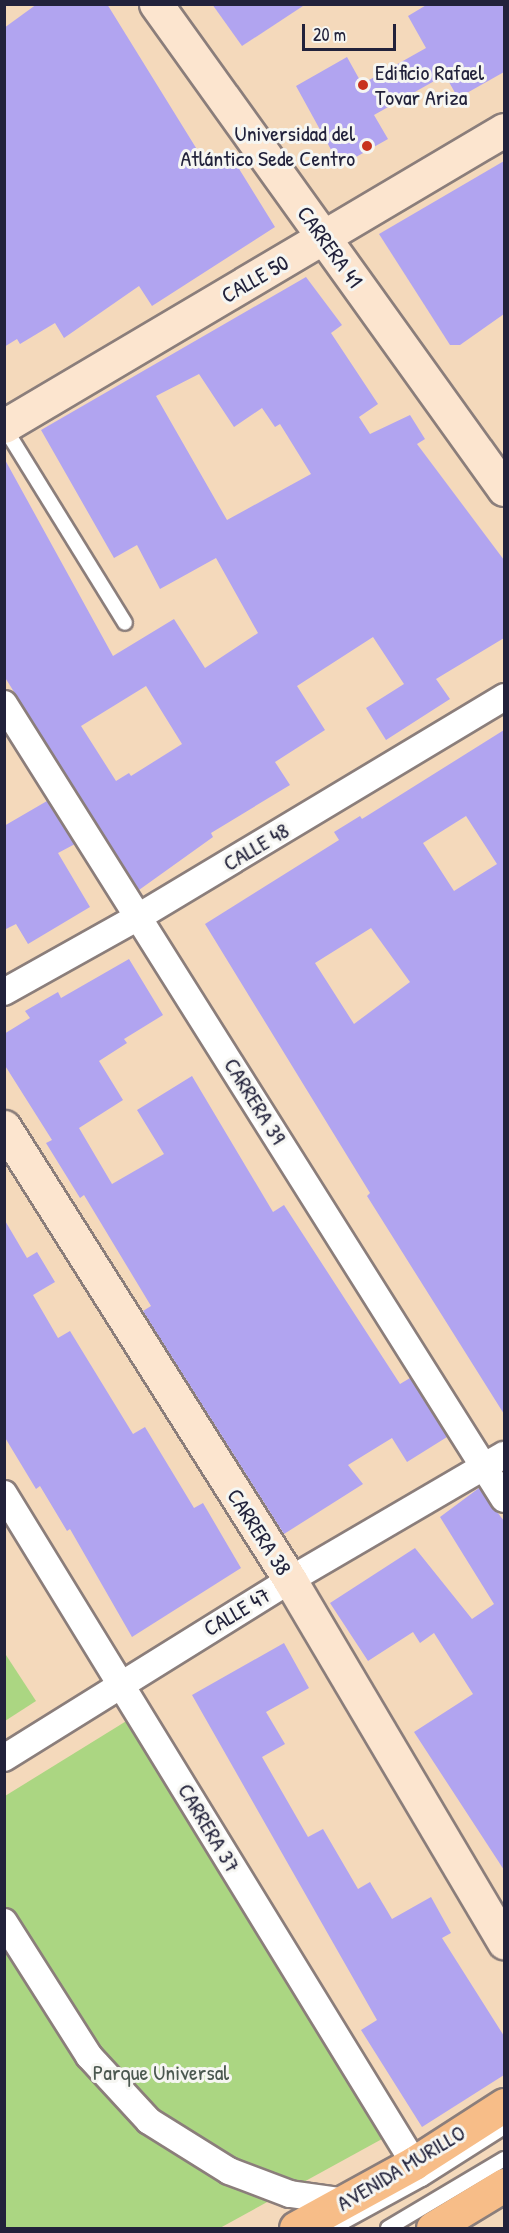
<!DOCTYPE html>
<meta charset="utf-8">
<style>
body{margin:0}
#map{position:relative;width:509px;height:2233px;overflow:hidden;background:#f4d9bb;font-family:"Patrick Hand",sans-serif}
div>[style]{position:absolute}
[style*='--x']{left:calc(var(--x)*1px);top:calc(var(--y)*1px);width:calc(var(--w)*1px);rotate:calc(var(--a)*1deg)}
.green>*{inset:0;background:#abd682}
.building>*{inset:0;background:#b1a4f0}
.roads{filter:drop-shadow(2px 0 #8b7e7b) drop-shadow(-2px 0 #8b7e7b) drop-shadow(0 2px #8b7e7b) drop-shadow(0 -2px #8b7e7b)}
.lane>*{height:14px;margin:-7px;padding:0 7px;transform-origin:7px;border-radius:7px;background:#fff}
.street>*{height:26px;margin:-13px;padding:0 13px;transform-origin:13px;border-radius:13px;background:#fff}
.secondary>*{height:33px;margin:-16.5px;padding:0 16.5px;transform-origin:16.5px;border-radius:16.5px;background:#fce5cf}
.primary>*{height:33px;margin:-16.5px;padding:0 16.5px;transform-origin:16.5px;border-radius:16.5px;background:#f7bd88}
.dots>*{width:16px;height:16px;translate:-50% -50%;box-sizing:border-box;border:3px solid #f6f6f2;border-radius:50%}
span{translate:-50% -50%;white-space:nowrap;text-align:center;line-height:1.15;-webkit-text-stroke:6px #f6f6f2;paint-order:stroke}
.poi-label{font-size:22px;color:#22223b}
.left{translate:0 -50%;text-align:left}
.right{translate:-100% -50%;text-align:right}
.street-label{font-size:22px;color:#22223b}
.park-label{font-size:22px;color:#4b5850}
.frame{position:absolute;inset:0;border:6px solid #22223b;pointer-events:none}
.scale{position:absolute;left:302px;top:24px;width:94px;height:27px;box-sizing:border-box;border:3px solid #22223b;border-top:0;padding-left:8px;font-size:18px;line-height:21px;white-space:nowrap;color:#22223b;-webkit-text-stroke:4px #f6f6f2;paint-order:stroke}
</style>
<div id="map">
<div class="green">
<div style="clip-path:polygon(4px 1652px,36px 1701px,5px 1721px,4px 1721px)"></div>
<div style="clip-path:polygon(128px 1720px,382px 2139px,220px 2228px,5px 2228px,5px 1796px)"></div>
</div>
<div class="building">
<div style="clip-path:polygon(37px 4px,107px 4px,206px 164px,228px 151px,275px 227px,152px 306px,139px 286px,64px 338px,55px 323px,20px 344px,17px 339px,4px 347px,4px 28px)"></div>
<div style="clip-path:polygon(212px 4px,306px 4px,242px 46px)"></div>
<div style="clip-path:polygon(428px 4px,504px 4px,504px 72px,458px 98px,445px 75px,374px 115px,388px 139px,340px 166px,296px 86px,347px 57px,362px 84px,426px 48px,408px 16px)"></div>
<div style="clip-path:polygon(504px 161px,504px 314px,460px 345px,450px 345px,379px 234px)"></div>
<div style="clip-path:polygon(evenodd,306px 277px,342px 325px,331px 333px,378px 404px,359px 417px,370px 434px,410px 415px,425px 439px,417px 444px,504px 560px,504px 638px,436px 679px,450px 699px,386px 740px,366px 708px,404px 684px,373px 637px,297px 686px,325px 730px,275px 762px,290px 785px,211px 833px,213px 837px,139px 890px,4px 676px,4px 458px,113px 656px,174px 619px,205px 668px,258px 633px,216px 558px,160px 589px,137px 545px,114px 558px,41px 430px,306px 277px,199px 374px,234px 427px,262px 408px,275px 427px,280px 424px,311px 474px,227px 520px,156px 396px,199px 374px,306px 277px,146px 686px,182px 744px,131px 776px,129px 773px,116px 781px,81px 726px,146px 686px)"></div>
<div style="clip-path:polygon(evenodd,504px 730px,504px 1414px,367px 1196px,370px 1193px,205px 924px,339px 840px,334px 832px,360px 816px,362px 819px,504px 730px,466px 816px,497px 864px,454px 891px,423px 843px,466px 816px,504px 730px,371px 928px,410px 982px,354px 1024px,315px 963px,371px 928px)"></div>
<div style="clip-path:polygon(47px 801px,75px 844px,58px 853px,90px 907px,28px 944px,16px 924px,4px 930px,4px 826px)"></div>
<div style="clip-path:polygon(129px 959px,163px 1015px,124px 1039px,127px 1043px,99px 1061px,123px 1100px,79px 1128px,112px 1184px,164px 1154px,137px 1110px,192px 1076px,273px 1212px,284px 1205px,400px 1384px,410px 1378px,447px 1437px,407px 1462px,392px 1438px,348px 1465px,363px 1484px,284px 1534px,143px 1311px,151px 1306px,84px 1195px,80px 1198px,46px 1143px,52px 1140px,4px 1064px,4px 1034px,30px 1018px,25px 1011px,58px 992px,61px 998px)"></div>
<div style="clip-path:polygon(4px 1219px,27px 1258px,37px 1252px,55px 1282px,33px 1295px,58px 1338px,70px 1331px,133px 1434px,145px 1427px,194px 1508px,203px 1503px,241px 1568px,132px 1637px,70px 1529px,67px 1531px,40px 1486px,36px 1489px,4px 1436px)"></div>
<div style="clip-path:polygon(479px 1488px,504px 1521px,504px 1870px,414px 1732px,473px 1694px,434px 1633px,420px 1643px,413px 1632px,368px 1661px,330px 1603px,415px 1548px,472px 1619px,494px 1604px,440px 1517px)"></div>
<div style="clip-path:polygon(284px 1643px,309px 1688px,266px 1712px,285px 1744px,262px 1757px,308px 1837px,323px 1829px,358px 1889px,370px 1882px,392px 1919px,431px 1897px,451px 1933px,442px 1938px,504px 2036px,504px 2075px,422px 2127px,361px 2030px,377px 2020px,192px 1695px)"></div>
</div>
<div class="roads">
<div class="lane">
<div style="--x:4;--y:427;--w:230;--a:58.3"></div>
<div style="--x:332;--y:2228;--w:102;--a:-28.6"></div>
<div style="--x:422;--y:2179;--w:97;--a:-32.4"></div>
<div style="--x:388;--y:2228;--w:135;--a:-30.7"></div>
</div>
<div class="street">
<div style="--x:4;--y:704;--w:939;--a:57.83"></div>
<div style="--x:4;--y:992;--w:156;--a:-29.2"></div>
<div style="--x:140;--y:916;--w:425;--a:-31"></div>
<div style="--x:4;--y:1494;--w:785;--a:58.5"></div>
<div style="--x:4;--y:1758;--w:337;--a:-31.9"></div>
<div style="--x:290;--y:1580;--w:248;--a:-30.3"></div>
<div style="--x:4;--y:1922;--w:159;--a:57.6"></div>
<div style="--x:89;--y:2056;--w:88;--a:47.3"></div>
<div style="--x:149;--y:2121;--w:94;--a:32"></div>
<div style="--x:229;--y:2171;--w:65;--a:20.7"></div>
<div style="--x:290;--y:2194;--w:58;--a:8"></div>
</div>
<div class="secondary">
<div style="--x:156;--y:4;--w:597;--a:54.34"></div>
<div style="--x:4;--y:426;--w:581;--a:-30.63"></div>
<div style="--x:4;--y:1127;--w:536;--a:57.73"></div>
<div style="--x:290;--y:1580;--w:421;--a:59.4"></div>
</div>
<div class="primary">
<div style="--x:296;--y:2228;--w:135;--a:-28.8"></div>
<div style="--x:414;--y:2163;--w:107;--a:-32.8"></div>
<div style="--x:433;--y:2228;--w:83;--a:-31.2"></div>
</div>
</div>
<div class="dots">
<div style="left:363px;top:85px;background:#c8321e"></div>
<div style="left:367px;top:146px;background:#c8321e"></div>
</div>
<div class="poi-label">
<span class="left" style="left:375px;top:85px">Edificio Rafael<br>Tovar Ariza</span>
<span class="right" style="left:355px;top:146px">Universidad del<br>Atlántico Sede Centro</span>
</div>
<div class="street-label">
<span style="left:330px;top:247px;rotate:54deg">CARRERA 41</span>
<span style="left:255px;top:279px;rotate:-30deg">CALLE 50</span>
<span style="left:256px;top:847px;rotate:-31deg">CALLE 48</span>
<span style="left:255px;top:1101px;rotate:58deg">CARRERA 39</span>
<span style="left:259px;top:1532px;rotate:57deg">CARRERA 38</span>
<span style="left:237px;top:1612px;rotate:-31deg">CALLE 47</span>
<span style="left:209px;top:1828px;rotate:59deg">CARRERA 37</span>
<span style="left:401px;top:2168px;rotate:-31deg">AVENIDA MURILLO</span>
</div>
<div class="park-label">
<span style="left:161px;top:2073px">Parque Universal</span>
</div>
<div class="frame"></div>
<div class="scale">20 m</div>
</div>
